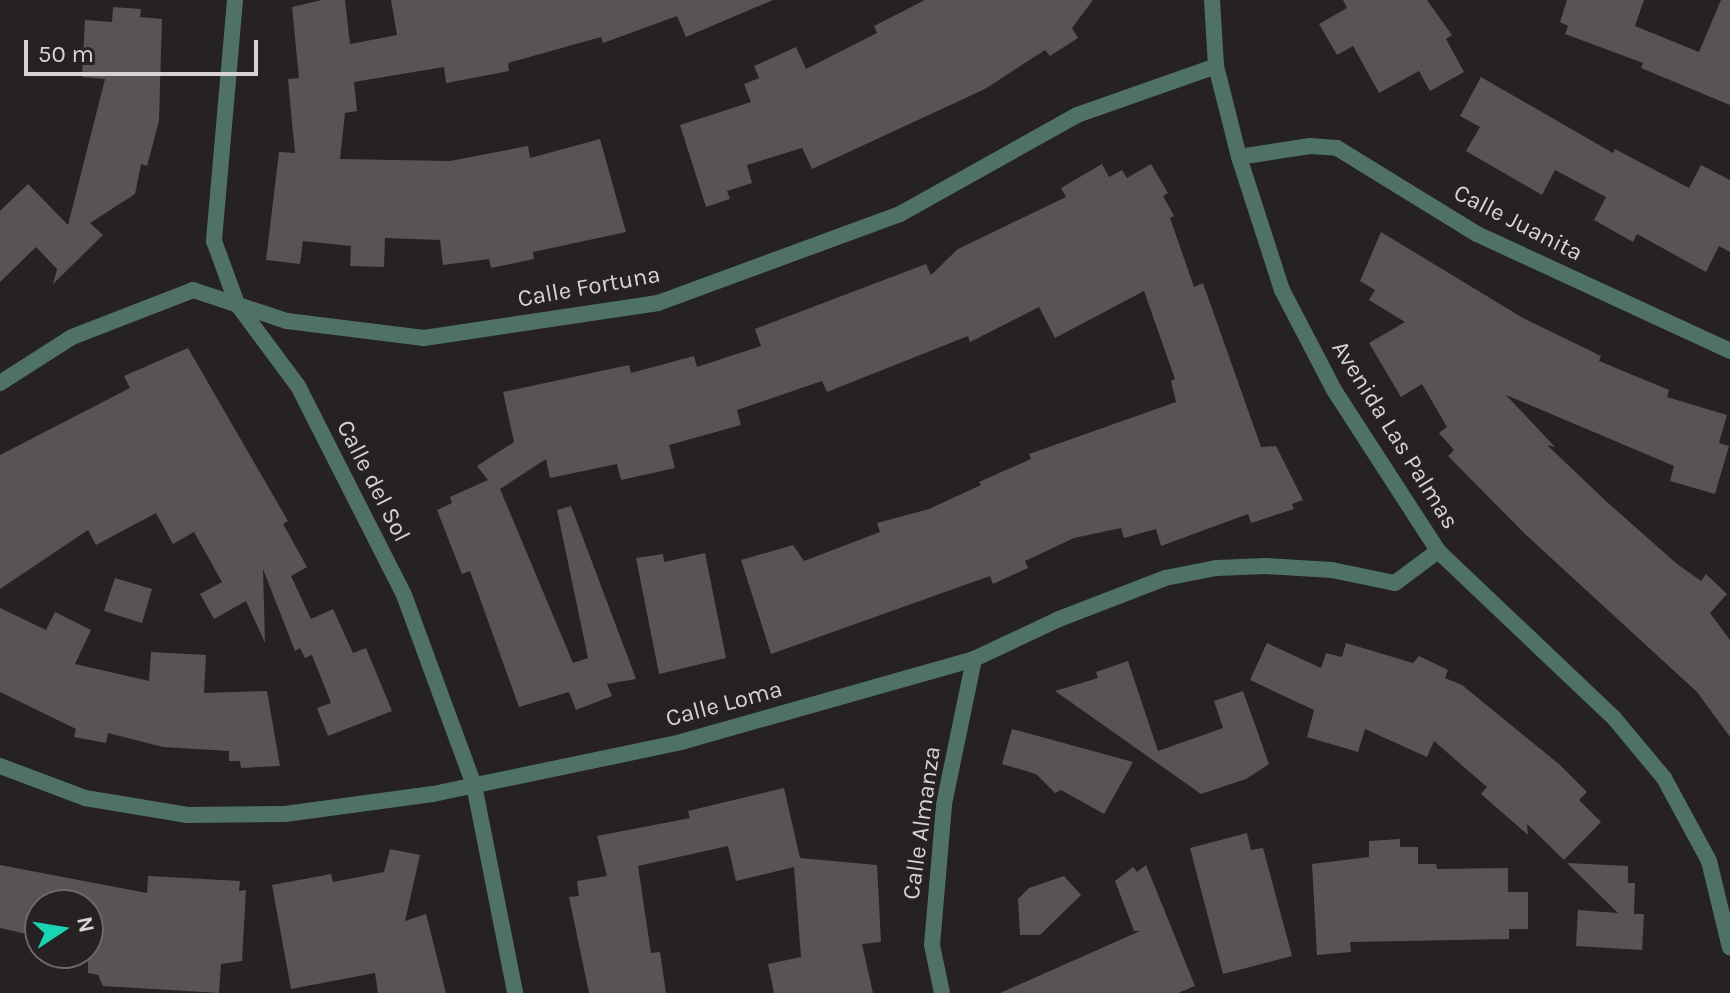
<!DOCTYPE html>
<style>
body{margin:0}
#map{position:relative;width:1730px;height:993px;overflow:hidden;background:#262123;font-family:Karla,sans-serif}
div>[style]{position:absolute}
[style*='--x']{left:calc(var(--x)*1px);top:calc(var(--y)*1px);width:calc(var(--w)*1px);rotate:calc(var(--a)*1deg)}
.building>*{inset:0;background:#595355}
.minor>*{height:16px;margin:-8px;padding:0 8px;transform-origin:8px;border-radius:8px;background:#4f7167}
.tertiary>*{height:16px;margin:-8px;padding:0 8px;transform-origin:8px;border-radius:8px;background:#4f7167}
span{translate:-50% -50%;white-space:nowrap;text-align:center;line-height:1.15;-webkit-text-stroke:8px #262123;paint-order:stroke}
.street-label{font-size:24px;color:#d7d3d4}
.north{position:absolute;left:24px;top:889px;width:80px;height:80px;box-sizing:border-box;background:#262123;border:2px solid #6d686a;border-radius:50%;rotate:78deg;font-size:22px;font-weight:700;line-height:32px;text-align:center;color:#d7d3d4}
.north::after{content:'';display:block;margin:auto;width:28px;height:36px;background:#19d5b2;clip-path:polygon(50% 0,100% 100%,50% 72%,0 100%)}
.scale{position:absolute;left:24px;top:40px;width:234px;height:36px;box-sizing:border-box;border:4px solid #d7d3d4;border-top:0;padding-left:10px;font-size:24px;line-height:28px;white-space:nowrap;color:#d7d3d4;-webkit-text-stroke:6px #262123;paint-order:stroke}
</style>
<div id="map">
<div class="building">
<div style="clip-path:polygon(322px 0,345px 0,350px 44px,397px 35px,391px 0,773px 0,686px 37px,677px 16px,603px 43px,601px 37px,508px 63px,509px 71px,446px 83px,444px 67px,354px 82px,357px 111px,345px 113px,340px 159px,450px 161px,528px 146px,530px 158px,600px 139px,626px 232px,533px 252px,534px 259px,491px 268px,489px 259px,443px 265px,440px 240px,385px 238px,384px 267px,350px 266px,351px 246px,303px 241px,300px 264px,266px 260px,279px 152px,295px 153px,288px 79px,299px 78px,292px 7px)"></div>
<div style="clip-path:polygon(925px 0,1093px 0,1072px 28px,1078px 38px,1050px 56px,1045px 50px,985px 89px,812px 169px,802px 148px,747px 165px,752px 183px,727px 191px,730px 199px,706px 207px,680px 125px,751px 102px,744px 84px,759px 78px,754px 66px,796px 47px,806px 69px,877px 33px,874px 26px)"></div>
<div style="clip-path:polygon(1343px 0,1427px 0,1452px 35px,1446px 39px,1464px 72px,1430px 91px,1419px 71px,1379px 93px,1353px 46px,1337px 55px,1319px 24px,1347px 8px)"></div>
<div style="clip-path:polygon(1567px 0,1644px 0,1635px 26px,1699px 52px,1721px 0,1730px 0,1730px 105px,1641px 68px,1643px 63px,1565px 34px,1568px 26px,1560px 22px)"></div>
<div style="clip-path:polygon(113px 7px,141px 9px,140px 17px,162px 19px,159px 121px,147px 166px,141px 164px,135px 194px,90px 223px,103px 235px,53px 284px,57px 269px,36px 247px,0 282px,0 211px,28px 184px,68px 225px,105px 79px,82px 77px,85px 20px,112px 22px)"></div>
<div style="clip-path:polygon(1481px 77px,1613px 153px,1615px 149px,1689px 188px,1701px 165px,1730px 180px,1730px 252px,1719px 246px,1706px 272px,1637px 234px,1633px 242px,1594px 220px,1606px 197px,1555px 170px,1542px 195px,1466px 151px,1480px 127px,1460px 116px)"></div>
<div style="clip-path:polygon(1102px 164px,1109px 177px,1122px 170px,1127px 178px,1151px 164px,1168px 193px,1163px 196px,1174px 216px,1170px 218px,1194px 287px,1203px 283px,1261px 447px,1276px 446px,1303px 500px,1292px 504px,1294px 509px,1251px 523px,1248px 514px,1161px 546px,1156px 529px,1124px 538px,1121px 528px,1074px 538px,1025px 561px,1028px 568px,993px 584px,990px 576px,771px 654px,741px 560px,793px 545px,804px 561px,880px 532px,877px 523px,929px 509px,981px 485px,979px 482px,1031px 459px,1029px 454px,1176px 402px,1171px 381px,1175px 379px,1144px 291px,1055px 338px,1039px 307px,970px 342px,968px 336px,827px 392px,822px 381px,737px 410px,741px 425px,669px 445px,675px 468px,621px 480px,617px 464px,550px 478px,546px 459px,500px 489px,573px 663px,588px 658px,557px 510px,571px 506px,636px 679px,607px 684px,612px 696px,576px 710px,569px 692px,519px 707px,470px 571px,462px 574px,437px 510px,452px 503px,450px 497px,488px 480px,477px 466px,514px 442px,503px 392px,629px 365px,631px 373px,694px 356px,697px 367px,761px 346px,755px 329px,926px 264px,931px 275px,958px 249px,1066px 197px,1061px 188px)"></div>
<div style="clip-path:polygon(1381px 232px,1523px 318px,1601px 356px,1599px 361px,1669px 390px,1667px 397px,1727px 415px,1719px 443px,1729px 446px,1715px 494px,1670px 481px,1674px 466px,1506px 395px,1555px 447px,1547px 445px,1607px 502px,1677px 564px,1701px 581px,1706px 574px,1727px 594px,1710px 613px,1730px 640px,1730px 737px,1697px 692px,1525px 534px,1448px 456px,1454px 450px,1439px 433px,1447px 427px,1422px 384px,1401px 397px,1369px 343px,1405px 322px,1369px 300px,1375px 290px,1360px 281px)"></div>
<div style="clip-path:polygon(188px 348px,288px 521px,283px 524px,307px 567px,291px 576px,311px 619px,333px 609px,353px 653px,366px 648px,392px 711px,328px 736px,317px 708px,331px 703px,312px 655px,305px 658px,300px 648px,295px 651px,263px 569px,265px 643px,246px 601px,214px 619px,200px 594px,222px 582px,194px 532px,173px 544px,156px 513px,96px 545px,88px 530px,0 589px,0 455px,130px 388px,124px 376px)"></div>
<div style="clip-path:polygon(705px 553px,726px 658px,659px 674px,636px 558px,663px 554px,664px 562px)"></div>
<div style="clip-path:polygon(115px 578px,152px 589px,142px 623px,104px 611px)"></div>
<div style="clip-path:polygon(0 608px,46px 630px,55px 612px,91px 630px,75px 664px,149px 681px,151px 652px,206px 655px,204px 693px,267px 691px,280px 766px,241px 768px,240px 761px,229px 761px,229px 751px,163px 747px,108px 733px,106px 743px,74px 737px,76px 729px,0 692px)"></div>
<div style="clip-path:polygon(1267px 643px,1321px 668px,1326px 653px,1342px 657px,1346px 643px,1413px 663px,1419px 656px,1448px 670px,1445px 678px,1462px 685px,1560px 765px,1587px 792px,1579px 800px,1601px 822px,1564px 860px,1527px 824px,1528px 835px,1481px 794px,1487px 787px,1434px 741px,1427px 757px,1365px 729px,1358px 752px,1307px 737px,1314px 710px,1250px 680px)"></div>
<div style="clip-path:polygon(1128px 661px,1158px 751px,1223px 728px,1214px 701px,1243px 691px,1269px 764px,1246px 779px,1201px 794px,1055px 691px,1098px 678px,1096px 672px)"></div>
<div style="clip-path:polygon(1012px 729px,1133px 762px,1104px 814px,1061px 790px,1055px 793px,1036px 774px,1002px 764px)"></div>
<div style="clip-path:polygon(784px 788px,800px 858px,877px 865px,881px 942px,862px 944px,873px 993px,774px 993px,768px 964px,801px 957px,794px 867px,736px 881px,728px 846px,638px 866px,651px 953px,660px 952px,666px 993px,589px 993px,569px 897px,579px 896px,577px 881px,607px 876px,597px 836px,690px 818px,688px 811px)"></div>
<div style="clip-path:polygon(1247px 833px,1251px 850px,1263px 848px,1292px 956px,1223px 974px,1190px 848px)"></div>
<div style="clip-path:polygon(1400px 839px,1400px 847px,1418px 847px,1418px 864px,1436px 864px,1437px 869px,1508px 868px,1508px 892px,1528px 892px,1528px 929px,1509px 929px,1509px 939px,1350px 942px,1351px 952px,1317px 955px,1312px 864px,1369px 857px,1369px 841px)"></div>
<div style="clip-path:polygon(390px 849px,420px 855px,405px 921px,426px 914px,446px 993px,378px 993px,375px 973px,291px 989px,272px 885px,331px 874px,333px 882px,384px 872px)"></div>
<div style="clip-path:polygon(1567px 863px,1628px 866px,1628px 883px,1635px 883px,1634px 914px,1644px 914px,1642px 950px,1576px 946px,1578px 910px,1618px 913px)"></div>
<div style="clip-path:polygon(0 865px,147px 893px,148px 876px,240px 881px,239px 891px,246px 890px,242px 961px,221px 964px,219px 993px,103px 986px,98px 975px,88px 973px,88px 905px,40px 905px,40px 937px,0 928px)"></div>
<div style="clip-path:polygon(1146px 865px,1195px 986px,1178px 993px,1000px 993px,1140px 931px,1134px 931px,1115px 881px,1133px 867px,1137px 872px)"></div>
<div style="clip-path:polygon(1064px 876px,1081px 895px,1040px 935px,1020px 935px,1018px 899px,1029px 888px)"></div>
</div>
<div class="minor">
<div style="--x:1239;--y:157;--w:72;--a:-8.8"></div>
<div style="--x:1310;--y:146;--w:27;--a:4"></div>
<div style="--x:1337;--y:148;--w:164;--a:31.6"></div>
<div style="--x:1477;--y:234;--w:279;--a:24.8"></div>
<div style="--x:0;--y:383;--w:85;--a:-32.6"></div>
<div style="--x:72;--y:337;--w:130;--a:-21.2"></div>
<div style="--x:193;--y:290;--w:99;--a:18.3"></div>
<div style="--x:287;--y:321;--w:138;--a:7.1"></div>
<div style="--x:424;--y:338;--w:237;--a:-8.5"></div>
<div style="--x:658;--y:303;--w:258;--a:-20.2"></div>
<div style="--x:900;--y:214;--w:203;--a:-29.2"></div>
<div style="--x:1077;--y:115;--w:147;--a:-19.4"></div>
<div style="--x:0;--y:766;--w:91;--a:20.6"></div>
<div style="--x:85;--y:798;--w:104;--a:9.4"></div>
<div style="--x:188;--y:815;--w:97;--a:-0.6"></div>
<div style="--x:285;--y:814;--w:149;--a:-7.7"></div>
<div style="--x:433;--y:794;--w:253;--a:-11.8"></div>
<div style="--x:681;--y:742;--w:305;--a:-15.8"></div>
<div style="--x:974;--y:659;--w:94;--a:-25.2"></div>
<div style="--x:1059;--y:619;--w:114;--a:-21.1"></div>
<div style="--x:1165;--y:578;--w:52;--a:-11.1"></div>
<div style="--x:1216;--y:568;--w:50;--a:-2.3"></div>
<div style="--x:1266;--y:566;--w:66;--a:3.5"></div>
<div style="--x:1332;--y:570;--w:64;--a:11.7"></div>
<div style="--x:1395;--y:583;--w:54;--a:-36.7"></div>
<div style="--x:942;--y:993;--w:49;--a:-101.8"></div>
<div style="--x:932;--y:945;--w:142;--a:-85.1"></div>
<div style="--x:944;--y:804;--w:148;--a:-78.3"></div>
</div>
<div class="tertiary">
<div style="--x:235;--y:0;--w:242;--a:95"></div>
<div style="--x:214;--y:241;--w:67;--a:69.9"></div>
<div style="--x:237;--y:304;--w:102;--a:53.4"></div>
<div style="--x:298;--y:386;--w:234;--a:63.1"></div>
<div style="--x:404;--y:595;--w:202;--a:69.8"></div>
<div style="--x:474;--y:785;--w:212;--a:78.8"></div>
<div style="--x:1212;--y:0;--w:66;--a:86.5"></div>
<div style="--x:1216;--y:66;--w:94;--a:75.8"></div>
<div style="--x:1239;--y:157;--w:140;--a:72.1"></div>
<div style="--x:1282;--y:290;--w:113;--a:62.5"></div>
<div style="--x:1334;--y:390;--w:192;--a:57.1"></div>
<div style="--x:1438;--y:551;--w:243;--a:43.5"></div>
<div style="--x:1614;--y:718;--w:78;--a:50.2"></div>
<div style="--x:1664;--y:778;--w:94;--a:61.5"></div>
<div style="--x:1709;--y:861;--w:89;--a:76.4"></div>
</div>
<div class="street-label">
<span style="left:1518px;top:223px;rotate:27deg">Calle Juanita</span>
<span style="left:589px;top:287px;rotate:-10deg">Calle Fortuna</span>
<span style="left:1395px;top:435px;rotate:58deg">Avenida Las Palmas</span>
<span style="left:373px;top:481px;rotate:63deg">Calle del Sol</span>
<span style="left:724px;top:704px;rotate:-15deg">Calle Loma</span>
<span style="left:922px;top:823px;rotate:-82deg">Calle Almanza</span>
</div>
<div class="north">N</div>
<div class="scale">50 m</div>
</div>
